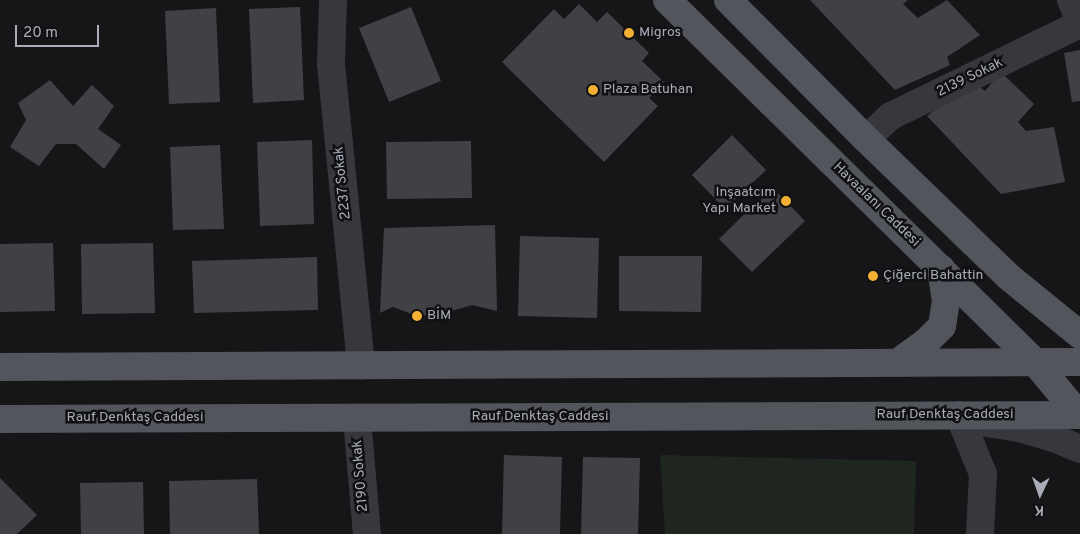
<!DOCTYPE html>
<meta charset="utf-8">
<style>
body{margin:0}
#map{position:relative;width:1080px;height:534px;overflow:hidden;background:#161618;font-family:Overpass,sans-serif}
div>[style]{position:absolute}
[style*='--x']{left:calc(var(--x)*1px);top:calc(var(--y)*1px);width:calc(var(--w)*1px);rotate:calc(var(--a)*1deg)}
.green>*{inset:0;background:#1e261f}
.building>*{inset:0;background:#404145}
.minor>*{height:28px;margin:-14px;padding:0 14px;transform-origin:14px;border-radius:14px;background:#37383d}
.major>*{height:28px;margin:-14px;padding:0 14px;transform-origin:14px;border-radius:14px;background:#53555c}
.dots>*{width:14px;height:14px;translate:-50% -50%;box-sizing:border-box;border:2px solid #111113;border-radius:50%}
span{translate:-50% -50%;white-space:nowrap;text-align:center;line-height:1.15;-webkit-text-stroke:5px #111113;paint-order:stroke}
.poi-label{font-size:14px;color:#a8adb8}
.left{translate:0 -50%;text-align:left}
.right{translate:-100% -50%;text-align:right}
.street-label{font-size:14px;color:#a8adb8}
.north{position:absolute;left:1015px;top:469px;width:50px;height:50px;-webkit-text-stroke:4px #111113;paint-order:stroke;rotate:183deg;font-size:14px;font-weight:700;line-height:20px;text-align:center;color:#a8adb8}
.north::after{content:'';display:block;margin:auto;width:18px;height:22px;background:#a8adb8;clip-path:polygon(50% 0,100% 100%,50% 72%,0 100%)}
.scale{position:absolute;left:15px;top:25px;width:84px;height:22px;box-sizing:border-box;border:2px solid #a8adb8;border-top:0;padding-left:6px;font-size:15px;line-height:18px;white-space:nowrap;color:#a8adb8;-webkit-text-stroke:4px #111113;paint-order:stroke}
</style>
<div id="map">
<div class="green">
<div style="clip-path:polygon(660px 455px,916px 461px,914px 534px,665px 534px)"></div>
</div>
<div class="building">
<div style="clip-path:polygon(810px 0,908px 0,903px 4px,918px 18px,947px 0,980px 35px,947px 57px,950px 65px,895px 90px)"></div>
<div style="clip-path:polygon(579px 4px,597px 22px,607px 12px,649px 53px,642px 61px,664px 82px,649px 98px,658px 106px,604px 162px,502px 62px,554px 9px,564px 19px)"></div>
<div style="clip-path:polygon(300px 7px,304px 100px,253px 103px,249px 9px)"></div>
<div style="clip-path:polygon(411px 7px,441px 81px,389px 102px,359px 28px)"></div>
<div style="clip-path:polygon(216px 8px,220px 102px,169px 104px,165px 11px)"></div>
<div style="clip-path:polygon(1080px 50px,1080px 101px,1072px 102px,1064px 53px)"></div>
<div style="clip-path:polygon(1001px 72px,1034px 104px,1018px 122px,1026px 131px,1054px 127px,1065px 182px,1001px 194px,927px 116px,972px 81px,985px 91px)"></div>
<div style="clip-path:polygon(50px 80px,73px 106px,92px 85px,114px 106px,98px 129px,121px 145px,104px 169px,76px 144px,56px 144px,39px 166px,10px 147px,26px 120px,18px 103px)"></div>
<div style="clip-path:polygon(732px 135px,766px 170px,725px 209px,692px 175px)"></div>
<div style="clip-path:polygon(312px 140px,314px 224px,260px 226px,257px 142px)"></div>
<div style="clip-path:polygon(471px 141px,472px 198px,387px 199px,386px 142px)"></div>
<div style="clip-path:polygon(220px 145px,224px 229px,173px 230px,170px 147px)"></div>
<div style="clip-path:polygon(772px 187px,805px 221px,752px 272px,719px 239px)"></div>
<div style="clip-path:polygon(495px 225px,497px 311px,472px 305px,441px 314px,417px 316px,393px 307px,380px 313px,384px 228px)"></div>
<div style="clip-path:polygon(520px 236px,599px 238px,597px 318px,518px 316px)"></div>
<div style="clip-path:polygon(53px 243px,55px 311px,0 312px,0 244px)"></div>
<div style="clip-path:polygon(153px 243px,155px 313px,82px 314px,81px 244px)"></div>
<div style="clip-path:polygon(619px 256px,702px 256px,701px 312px,619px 311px)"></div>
<div style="clip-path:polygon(317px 257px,318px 310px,194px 313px,192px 261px)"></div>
<div style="clip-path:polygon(504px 455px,562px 457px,560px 534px,502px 534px)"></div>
<div style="clip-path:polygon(583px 457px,640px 458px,638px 534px,581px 534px)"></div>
<div style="clip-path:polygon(0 478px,37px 515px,17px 534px,0 534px)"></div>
<div style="clip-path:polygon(257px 479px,259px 534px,170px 534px,169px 481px)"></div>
<div style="clip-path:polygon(143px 482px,144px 534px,81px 534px,80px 483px)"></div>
</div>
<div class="minor">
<div style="--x:333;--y:0;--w:64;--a:91.8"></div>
<div style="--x:331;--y:64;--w:303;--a:84.3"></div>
<div style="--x:1071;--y:0;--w:23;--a:67"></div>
<div style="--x:866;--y:139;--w:34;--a:-43"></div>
<div style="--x:891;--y:116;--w:210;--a:-26"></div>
<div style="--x:959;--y:415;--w:64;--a:67.9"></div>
<div style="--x:983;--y:474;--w:60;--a:92.9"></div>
<div style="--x:357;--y:418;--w:116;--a:85.1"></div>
<div style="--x:987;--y:423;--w:32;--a:9"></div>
<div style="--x:1019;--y:428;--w:36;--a:16"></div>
<div style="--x:1054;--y:438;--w:28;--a:23"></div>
</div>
<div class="major">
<div style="--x:667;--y:0;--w:516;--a:44.53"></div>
<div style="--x:1035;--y:362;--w:69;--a:50.3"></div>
<div style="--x:728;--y:0;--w:196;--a:45.2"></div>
<div style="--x:866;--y:139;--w:199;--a:44"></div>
<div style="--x:1009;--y:277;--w:92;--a:39.2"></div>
<div style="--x:897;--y:363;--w:34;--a:-36"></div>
<div style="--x:925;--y:343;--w:24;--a:-45"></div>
<div style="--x:942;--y:326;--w:25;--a:-81"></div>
<div style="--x:946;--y:301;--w:33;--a:-99"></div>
<div style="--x:0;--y:367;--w:1080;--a:-0.27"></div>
<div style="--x:0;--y:419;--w:1080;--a:-0.21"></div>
</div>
<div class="dots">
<div style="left:629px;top:33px;background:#f2b134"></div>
<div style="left:593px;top:90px;background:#f2b134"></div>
<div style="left:786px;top:201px;background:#f2b134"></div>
<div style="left:873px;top:276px;background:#f2b134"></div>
<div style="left:417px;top:316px;background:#f2b134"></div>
</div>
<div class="poi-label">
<span class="left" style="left:639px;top:33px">Migros</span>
<span class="left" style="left:603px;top:90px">Plaza Batuhan</span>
<span class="right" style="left:776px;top:201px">Inşaatcım<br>Yapı Market</span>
<span class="left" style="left:883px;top:276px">Çiğerci Bahattin</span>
<span class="left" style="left:427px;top:316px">BİM</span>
</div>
<div class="street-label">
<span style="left:970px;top:78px;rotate:-26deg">2139 Sokak</span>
<span style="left:343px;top:183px;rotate:-96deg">2237 Sokak</span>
<span style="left:876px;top:205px;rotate:44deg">Havaalanı Caddesi</span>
<span style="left:945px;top:415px">Rauf Denktaş Caddesi</span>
<span style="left:540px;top:417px">Rauf Denktaş Caddesi</span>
<span style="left:135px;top:418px">Rauf Denktaş Caddesi</span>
<span style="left:361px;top:476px;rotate:-95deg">2190 Sokak</span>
</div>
<div class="north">K</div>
<div class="scale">20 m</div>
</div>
